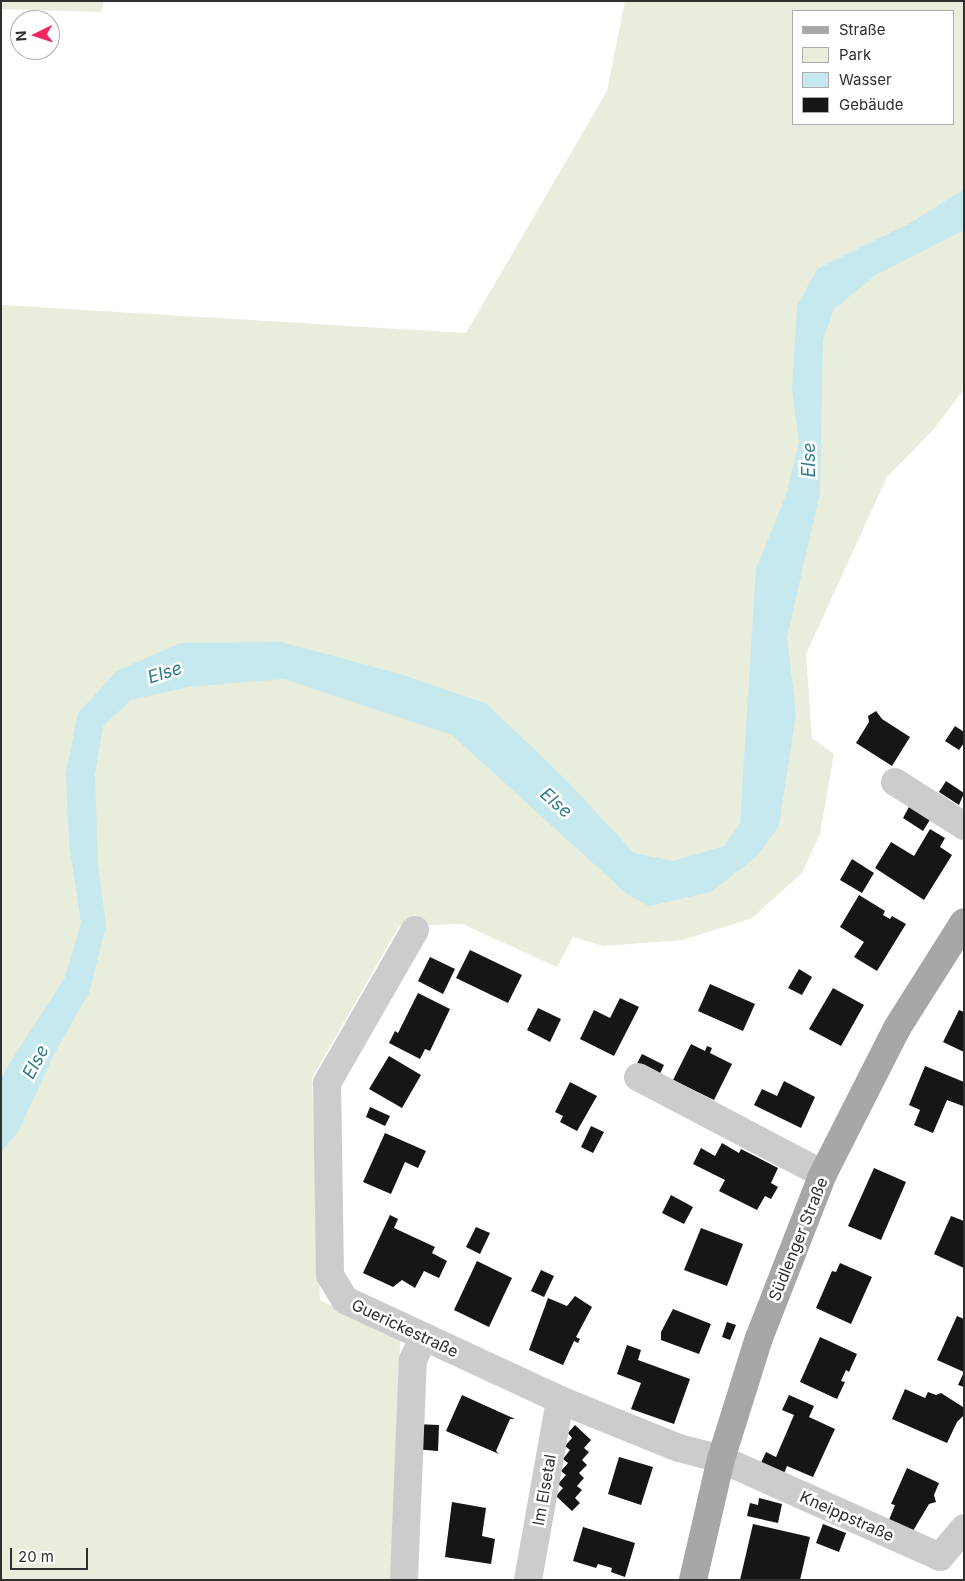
<!DOCTYPE html>
<meta charset="utf-8">
<style>
body{margin:0}
#map{position:relative;width:965px;height:1581px;overflow:hidden;background:#fff;font-family:Inter,sans-serif}
div>[style]{position:absolute}
[style*='--x']{left:calc(var(--x)*1px);top:calc(var(--y)*1px);width:calc(var(--w)*1px);rotate:calc(var(--a)*1deg)}
.green>*{inset:0;background:#e9eddc}
.water>*{inset:0;background:#c6e8ef}
.building>*{inset:0;background:#161616}
.minor>*{height:28px;margin:-14px;padding:0 14px;transform-origin:14px;border-radius:14px;background:#ccc}
.major>*{height:28px;margin:-14px;padding:0 14px;transform-origin:14px;border-radius:14px;background:#a7a7a7}
span{translate:-50% -50%;white-space:nowrap;text-align:center;line-height:1.15;-webkit-text-stroke:5px #fff;paint-order:stroke}
.street-label{font-size:16px;color:#2f2f2f}
.water-label{font-size:18px;color:#327c8a;font-style:italic}
.frame{position:absolute;inset:0;border:2px solid #2f2f2f;pointer-events:none}
.legend{position:absolute;left:792px;top:10px;width:162px;height:115px;box-sizing:border-box;background:#fff;border:1px solid #acacac;margin:0;padding:6px 9px;list-style:none;font-size:15px;color:#2f2f2f}
.legend li{display:flex;align-items:center;gap:10px;height:25px}
.legend b{width:25px;border:1px solid #acacac}
.north{position:absolute;left:10px;top:10px;width:50px;height:50px;box-sizing:border-box;background:#fff;border:1px solid #acacac;border-radius:50%;rotate:266deg;font-size:14px;font-weight:700;line-height:20px;text-align:center;color:#2f2f2f}
.north::after{content:'';display:block;margin:auto;width:18px;height:22px;background:#f32462;clip-path:polygon(50% 0,100% 100%,50% 72%,0 100%)}
.scale{position:absolute;left:10px;top:1548px;width:78px;height:22px;box-sizing:border-box;border:2px solid #2f2f2f;border-top:0;padding-left:6px;font-size:15px;line-height:18px;white-space:nowrap;color:#2f2f2f;-webkit-text-stroke:4px #fff;paint-order:stroke}
</style>
<div id="map">
<div class="green">
<div style="clip-path:polygon(1px 1px,104px 1px,101px 12px,1px 9px)"></div>
<div style="clip-path:polygon(evenodd,625px 1px,964px 1px,964px 389px,934px 429px,887px 477px,806px 654px,812px 738px,834px 754px,820px 834px,802px 873px,752px 918px,683px 940px,603px 946px,573px 937px,557px 967px,462px 924px,399px 926px,312px 1078px,320px 1300px,400px 1340px,394px 1580px,1px 1580px,1px 305px,466px 333px,607px 91px,625px 1px,794px 11px,954px 11px,954px 124px,794px 124px,794px 11px)"></div>
</div>
<div class="water">
<div style="clip-path:polygon(964px 189px,964px 230px,876px 275px,834px 309px,823px 339px,820px 493px,787px 637px,796px 714px,779px 826px,757px 856px,711px 892px,649px 906px,628px 895px,452px 735px,284px 679px,188px 687px,131px 700px,103px 726px,95px 775px,98px 865px,106px 925px,89px 993px,54px 1054px,18px 1132px,1px 1152px,1px 1077px,65px 977px,81px 923px,69px 843px,66px 773px,78px 713px,117px 671px,180px 643px,281px 642px,400px 674px,487px 704px,567px 781px,634px 853px,673px 861px,724px 846px,740px 824px,756px 569px,786px 495px,799px 442px,792px 389px,797px 306px,817px 269px,912px 222px)"></div>
</div>
<div class="building">
<div style="clip-path:polygon(876px 711px,882px 719px,910px 737px,892px 766px,856px 743px,869px 722px,868px 716px)"></div>
<div style="clip-path:polygon(955px 726px,964px 732px,964px 743px,959px 750px,945px 741px)"></div>
<div style="clip-path:polygon(946px 781px,964px 793px,959px 805px,939px 792px)"></div>
<div style="clip-path:polygon(910px 805px,931px 818px,923px 831px,903px 818px)"></div>
<div style="clip-path:polygon(930px 829px,945px 838px,940px 847px,952px 855px,924px 900px,875px 868px,891px 842px,914px 856px)"></div>
<div style="clip-path:polygon(852px 859px,874px 873px,862px 893px,840px 880px)"></div>
<div style="clip-path:polygon(859px 895px,885px 911px,883px 915px,890px 919px,892px 916px,906px 924px,877px 971px,854px 957px,864px 942px,840px 927px)"></div>
<div style="clip-path:polygon(470px 950px,522px 975px,508px 1003px,456px 978px)"></div>
<div style="clip-path:polygon(430px 957px,455px 969px,443px 994px,418px 981px)"></div>
<div style="clip-path:polygon(799px 969px,812px 977px,802px 995px,788px 988px)"></div>
<div style="clip-path:polygon(710px 984px,755px 1004px,743px 1031px,698px 1011px)"></div>
<div style="clip-path:polygon(833px 988px,864px 1005px,841px 1046px,809px 1029px)"></div>
<div style="clip-path:polygon(418px 993px,450px 1009px,430px 1051px,425px 1049px,420px 1059px,389px 1043px,395px 1031px,398px 1033px)"></div>
<div style="clip-path:polygon(620px 998px,639px 1007px,614px 1056px,580px 1039px,594px 1010px,610px 1018px)"></div>
<div style="clip-path:polygon(538px 1008px,561px 1019px,550px 1042px,527px 1030px)"></div>
<div style="clip-path:polygon(959px 1010px,964px 1012px,964px 1052px,943px 1042px)"></div>
<div style="clip-path:polygon(691px 1044px,705px 1051px,707px 1046px,712px 1048px,710px 1053px,732px 1064px,714px 1100px,673px 1080px)"></div>
<div style="clip-path:polygon(642px 1054px,664px 1065px,655px 1084px,632px 1073px)"></div>
<div style="clip-path:polygon(389px 1056px,421px 1075px,402px 1108px,369px 1089px)"></div>
<div style="clip-path:polygon(925px 1066px,964px 1082px,963px 1106px,947px 1100px,933px 1133px,914px 1125px,920px 1110px,909px 1105px)"></div>
<div style="clip-path:polygon(784px 1081px,815px 1097px,801px 1128px,754px 1105px,762px 1089px,777px 1096px)"></div>
<div style="clip-path:polygon(570px 1082px,597px 1096px,577px 1131px,560px 1122px,563px 1116px,555px 1112px)"></div>
<div style="clip-path:polygon(370px 1107px,390px 1116px,385px 1126px,366px 1117px)"></div>
<div style="clip-path:polygon(591px 1126px,604px 1132px,593px 1153px,581px 1147px)"></div>
<div style="clip-path:polygon(385px 1133px,426px 1151px,418px 1168px,405px 1162px,391px 1194px,363px 1182px)"></div>
<div style="clip-path:polygon(722px 1143px,739px 1153px,741px 1149px,778px 1168px,771px 1183px,778px 1187px,771px 1199px,765px 1196px,757px 1210px,719px 1191px,725px 1180px,693px 1164px,701px 1148px,715px 1156px)"></div>
<div style="clip-path:polygon(874px 1168px,906px 1182px,881px 1240px,848px 1226px)"></div>
<div style="clip-path:polygon(671px 1195px,693px 1207px,684px 1224px,662px 1213px)"></div>
<div style="clip-path:polygon(390px 1215px,398px 1219px,394px 1228px,435px 1247px,432px 1253px,447px 1261px,439px 1278px,424px 1271px,415px 1288px,402px 1280px,393px 1287px,363px 1273px)"></div>
<div style="clip-path:polygon(951px 1216px,964px 1221px,964px 1268px,934px 1254px)"></div>
<div style="clip-path:polygon(476px 1227px,490px 1233px,480px 1254px,466px 1247px)"></div>
<div style="clip-path:polygon(701px 1228px,743px 1244px,727px 1286px,684px 1270px)"></div>
<div style="clip-path:polygon(477px 1261px,512px 1278px,489px 1327px,454px 1310px)"></div>
<div style="clip-path:polygon(840px 1263px,872px 1277px,851px 1324px,816px 1308px,832px 1271px,836px 1272px)"></div>
<div style="clip-path:polygon(541px 1270px,554px 1276px,544px 1297px,531px 1291px)"></div>
<div style="clip-path:polygon(575px 1296px,592px 1307px,576px 1337px,580px 1339px,578px 1343px,574px 1341px,563px 1365px,529px 1350px,548px 1298px,567px 1306px)"></div>
<div style="clip-path:polygon(673px 1309px,711px 1324px,699px 1354px,661px 1340px,661px 1332px)"></div>
<div style="clip-path:polygon(957px 1316px,964px 1319px,964px 1387px,958px 1385px,964px 1372px,937px 1360px)"></div>
<div style="clip-path:polygon(727px 1322px,736px 1325px,730px 1340px,722px 1337px)"></div>
<div style="clip-path:polygon(820px 1337px,857px 1354px,849px 1372px,846px 1370px,841px 1381px,845px 1382px,837px 1399px,800px 1382px)"></div>
<div style="clip-path:polygon(627px 1345px,641px 1350px,638px 1360px,690px 1379px,674px 1424px,631px 1409px,641px 1383px,617px 1374px)"></div>
<div style="clip-path:polygon(905px 1389px,925px 1398px,928px 1392px,936px 1395px,941px 1393px,963px 1407px,964px 1415px,957px 1422px,947px 1443px,892px 1419px)"></div>
<div style="clip-path:polygon(462px 1395px,515px 1419px,510px 1419px,496px 1451px,499px 1454px,446px 1431px)"></div>
<div style="clip-path:polygon(789px 1395px,814px 1406px,809px 1417px,835px 1429px,813px 1477px,787px 1466px,783px 1476px,760px 1465px,766px 1452px,776px 1457px,794px 1415px,782px 1410px)"></div>
<div style="clip-path:polygon(415px 1424px,439px 1425px,438px 1451px,414px 1449px)"></div>
<div style="clip-path:polygon(575px 1425px,591px 1440px,584px 1448px,589px 1452px,582px 1460px,587px 1465px,579px 1473px,584px 1478px,577px 1486px,582px 1490px,575px 1498px,580px 1503px,572px 1511px,556px 1496px,563px 1488px,558px 1484px,566px 1475px,561px 1471px,568px 1463px,563px 1459px,570px 1450px,565px 1446px,572px 1438px,568px 1433px)"></div>
<div style="clip-path:polygon(619px 1457px,653px 1467px,641px 1505px,608px 1494px)"></div>
<div style="clip-path:polygon(907px 1468px,939px 1483px,934px 1495px,936px 1502px,929px 1504px,913px 1531px,889px 1520px,895px 1505px,891px 1504px)"></div>
<div style="clip-path:polygon(759px 1498px,782px 1504px,778px 1523px,747px 1516px,750px 1503px,758px 1505px)"></div>
<div style="clip-path:polygon(452px 1502px,486px 1508px,482px 1536px,495px 1539px,491px 1564px,445px 1557px)"></div>
<div style="clip-path:polygon(753px 1524px,810px 1537px,800px 1580px,740px 1580px)"></div>
<div style="clip-path:polygon(823px 1524px,846px 1533px,839px 1552px,816px 1543px)"></div>
<div style="clip-path:polygon(583px 1527px,635px 1543px,625px 1577px,611px 1572px,612px 1568px,598px 1564px,596px 1568px,573px 1561px)"></div>
</div>
<div class="minor">
<div style="--x:895;--y:782;--w:82;--a:32.5"></div>
<div style="--x:415;--y:930;--w:177;--a:119.9"></div>
<div style="--x:327;--y:1083;--w:192;--a:89.1"></div>
<div style="--x:330;--y:1275;--w:29;--a:59"></div>
<div style="--x:345;--y:1300;--w:237;--a:24.9"></div>
<div style="--x:560;--y:1400;--w:128;--a:22"></div>
<div style="--x:679;--y:1448;--w:43;--a:14.7"></div>
<div style="--x:721;--y:1459;--w:240;--a:24.1"></div>
<div style="--x:940;--y:1557;--w:38;--a:-50"></div>
<div style="--x:638;--y:1077;--w:209;--a:27.7"></div>
<div style="--x:404;--y:1580;--w:220;--a:-87.7"></div>
<div style="--x:413;--y:1360;--w:26;--a:-65"></div>
<div style="--x:528;--y:1580;--w:183;--a:-79.9"></div>
</div>
<div class="major">
<div style="--x:693;--y:1580;--w:124;--a:-77"></div>
<div style="--x:721;--y:1459;--w:127;--a:-72.6"></div>
<div style="--x:759;--y:1338;--w:176;--a:-68.7"></div>
<div style="--x:823;--y:1174;--w:164;--a:-63.1"></div>
<div style="--x:897;--y:1028;--w:125;--a:-57.7"></div>
</div>
<div class="street-label">
<span style="left:798px;top:1239px;rotate:-68deg">Südlenger Straße</span>
<span style="left:405px;top:1328px;rotate:25deg">Guerickestraße</span>
<span style="left:544px;top:1490px;rotate:-80deg">Im Elsetal</span>
<span style="left:847px;top:1516px;rotate:24deg">Kneippstraße</span>
</div>
<div class="water-label">
<span style="left:809px;top:460px;rotate:-90deg">Else</span>
<span style="left:165px;top:673px;rotate:-18deg">Else</span>
<span style="left:556px;top:803px;rotate:41deg">Else</span>
<span style="left:36px;top:1062px;rotate:-62deg">Else</span>
</div>
<div class="frame"></div>
<ul class="legend">
<li><b style="height:6px;background:#a7a7a7"></b>Straße</li>
<li><b style="height:14px;background:#e9eddc"></b>Park</li>
<li><b style="height:14px;background:#c6e8ef"></b>Wasser</li>
<li><b style="height:14px;background:#161616"></b>Gebäude</li>
</ul>
<div class="north">N</div>
<div class="scale">20 m</div>
</div>
